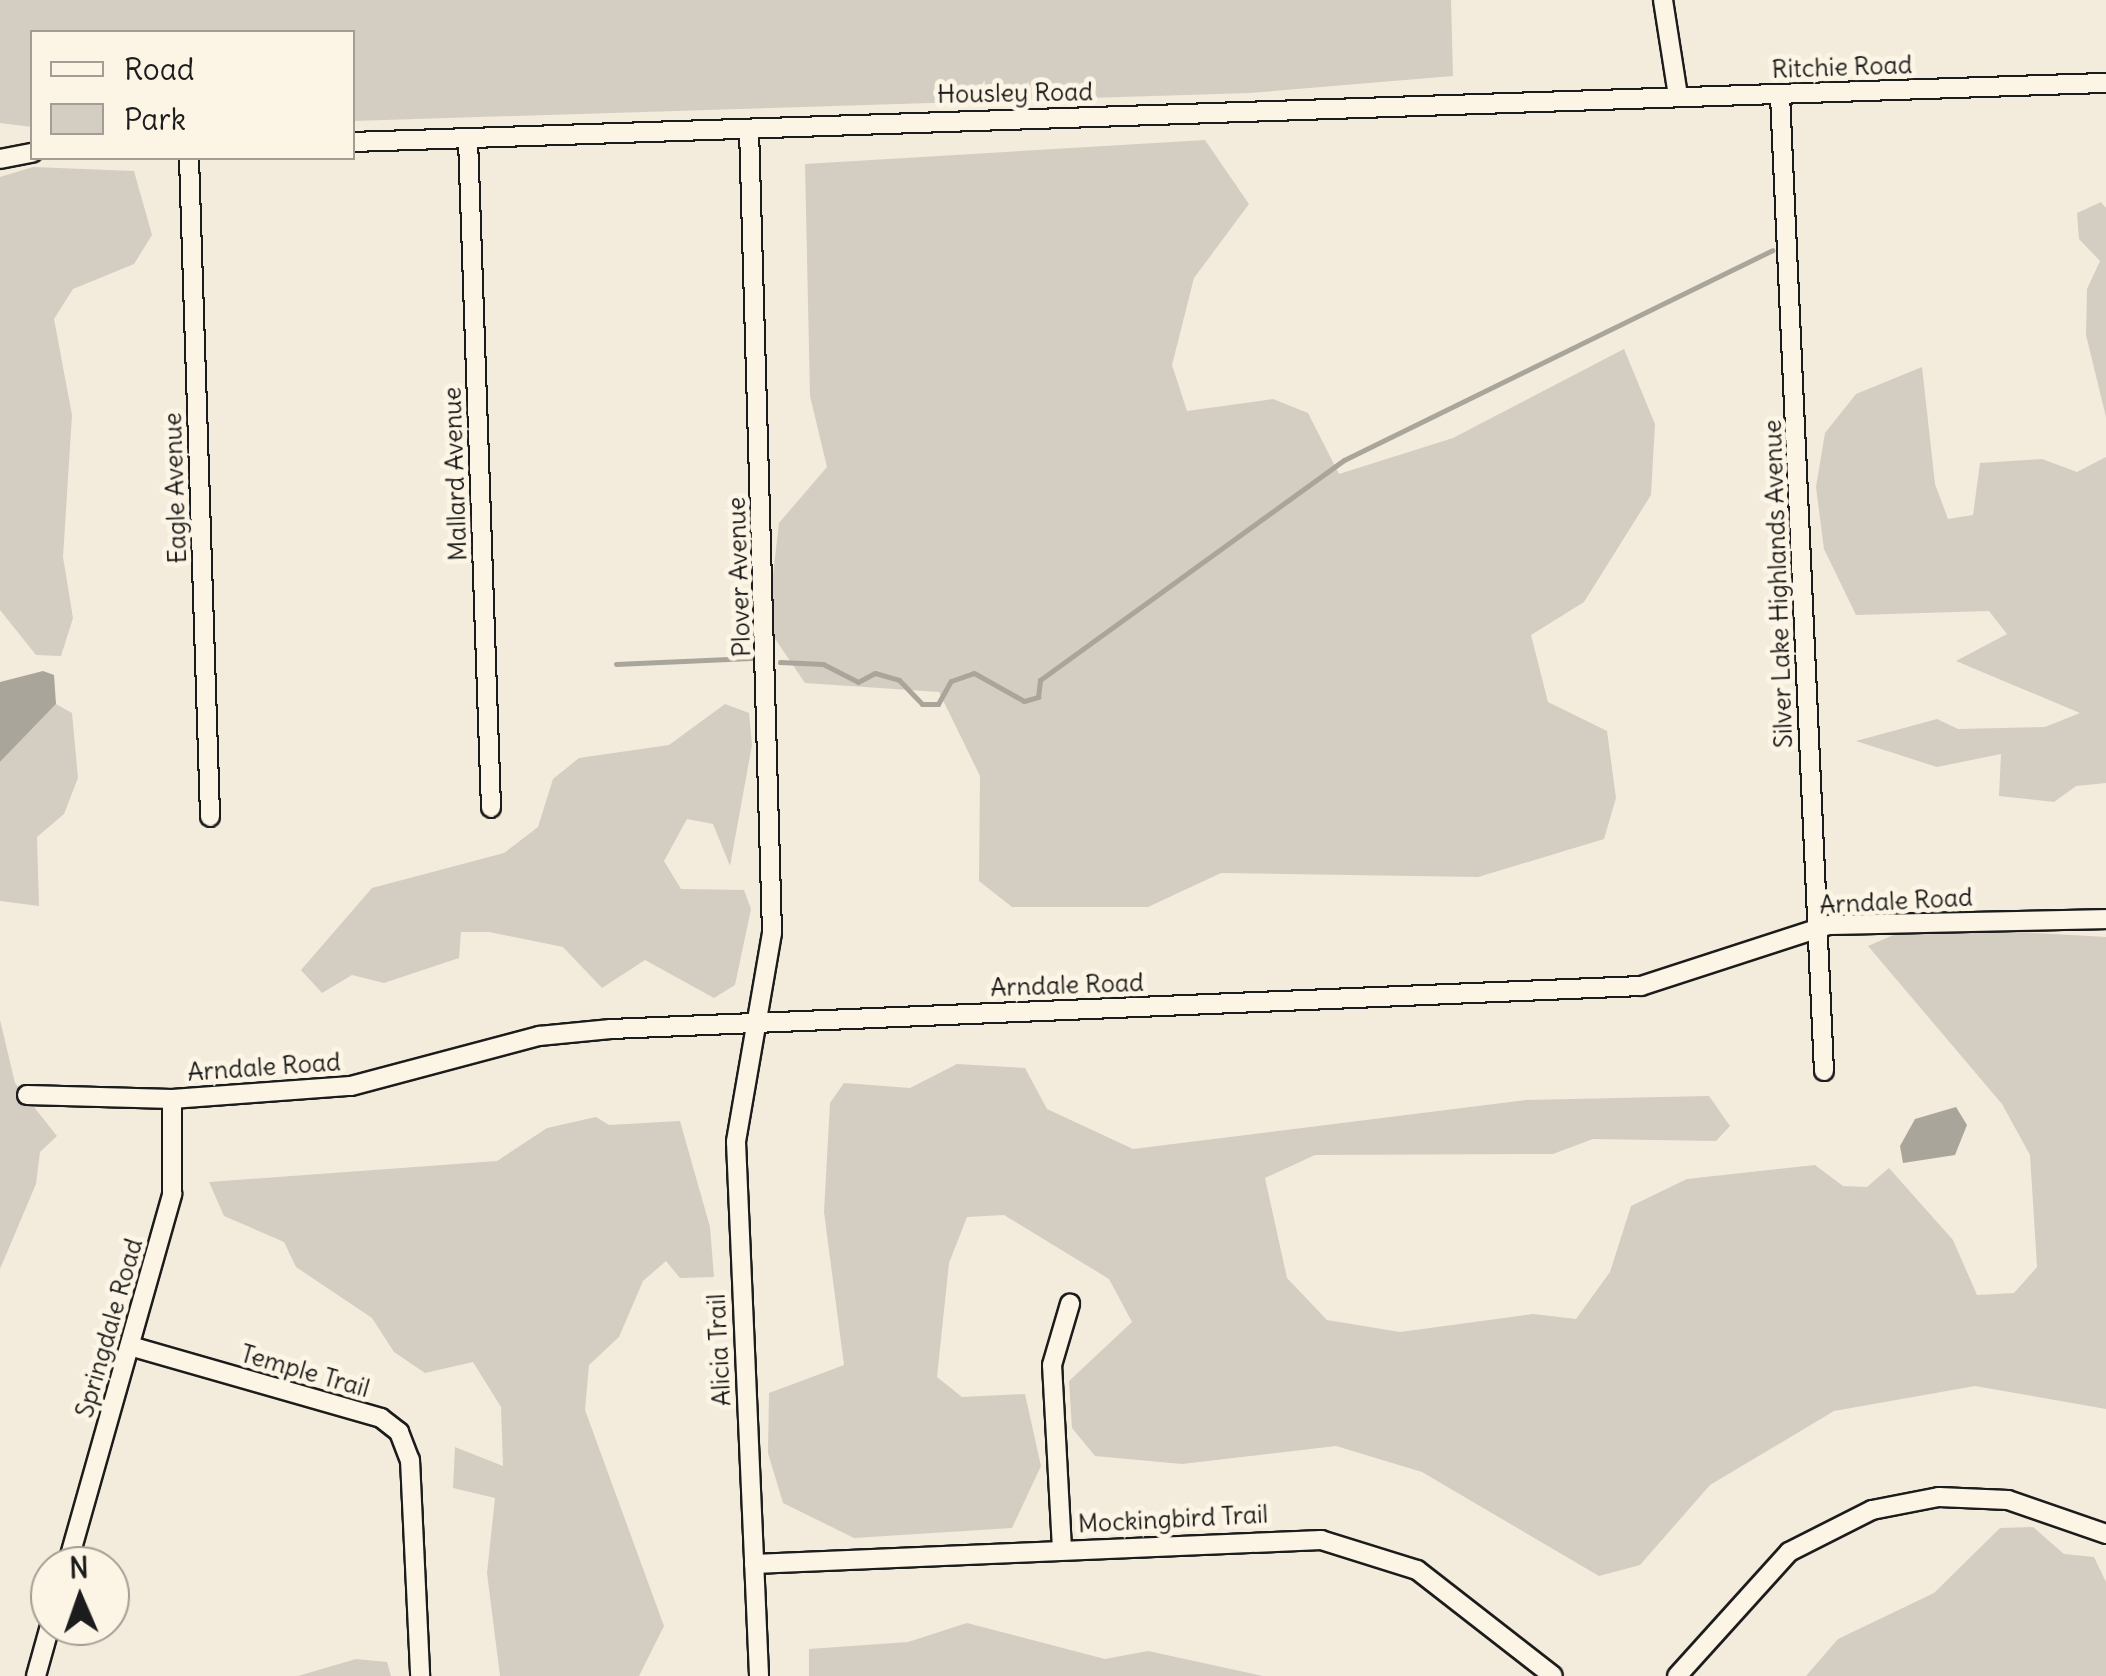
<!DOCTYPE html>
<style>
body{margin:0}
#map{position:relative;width:2106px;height:1676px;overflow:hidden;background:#f3ecdd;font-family:Delius,sans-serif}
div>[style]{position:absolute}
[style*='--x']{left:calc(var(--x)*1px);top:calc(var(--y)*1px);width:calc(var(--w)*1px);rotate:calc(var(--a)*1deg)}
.green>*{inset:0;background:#d3cec1}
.water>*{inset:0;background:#aaa59b}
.stream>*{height:5px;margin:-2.5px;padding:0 2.5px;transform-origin:2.5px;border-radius:2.5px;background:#aaa59b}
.roads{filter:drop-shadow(2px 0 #1c1c1c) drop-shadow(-2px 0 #1c1c1c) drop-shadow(0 2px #1c1c1c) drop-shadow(0 -2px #1c1c1c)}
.minor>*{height:18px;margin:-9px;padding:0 9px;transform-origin:9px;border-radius:9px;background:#fcf5e5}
span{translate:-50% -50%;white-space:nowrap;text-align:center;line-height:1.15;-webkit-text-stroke:10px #fcf5e5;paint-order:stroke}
.street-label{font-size:25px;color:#1c1c1c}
.legend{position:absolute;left:30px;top:30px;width:325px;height:130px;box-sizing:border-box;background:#fcf5e5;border:2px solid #a29e95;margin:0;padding:12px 18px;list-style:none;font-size:30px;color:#1c1c1c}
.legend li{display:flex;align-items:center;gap:20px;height:50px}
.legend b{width:50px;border:2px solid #a29e95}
.north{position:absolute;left:30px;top:1546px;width:100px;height:100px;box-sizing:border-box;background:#fcf5e5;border:2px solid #a29e95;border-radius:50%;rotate:358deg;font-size:28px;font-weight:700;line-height:40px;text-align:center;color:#1c1c1c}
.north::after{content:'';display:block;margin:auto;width:35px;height:45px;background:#1c1c1c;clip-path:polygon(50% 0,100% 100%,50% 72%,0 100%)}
</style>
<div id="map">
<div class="green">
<div style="clip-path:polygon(0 0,1451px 0,1453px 76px,1250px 93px,353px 121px,352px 32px,32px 32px,32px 127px,0 123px)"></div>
<div style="clip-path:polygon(1205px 140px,1249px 204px,1194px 278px,1172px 365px,1187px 411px,1273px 399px,1308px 413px,1339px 474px,1453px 438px,1624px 349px,1655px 424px,1651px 495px,1584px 602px,1531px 635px,1548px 702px,1607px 731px,1616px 798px,1604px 839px,1478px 877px,1221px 873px,1148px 907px,1012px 907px,979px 881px,980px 776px,939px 692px,805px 683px,767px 627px,779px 523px,827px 467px,810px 396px,805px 164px)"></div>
<div style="clip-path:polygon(33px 167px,134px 171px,152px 235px,134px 264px,73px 289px,54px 319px,72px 415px,63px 557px,73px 618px,61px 656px,36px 655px,0 610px,0 177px)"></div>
<div style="clip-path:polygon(2101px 202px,2106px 208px,2106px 417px,2086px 335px,2087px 289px,2100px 261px,2079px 239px,2077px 213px)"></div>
<div style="clip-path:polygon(1922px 367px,1935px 484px,1948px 519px,1973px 515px,1980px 463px,2042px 459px,2077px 472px,2106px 457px,2106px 783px,2076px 786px,2054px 802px,1999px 796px,2001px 754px,1937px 767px,1856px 741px,1937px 719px,1958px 729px,2045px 727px,2080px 713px,1956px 661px,2007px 634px,1989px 611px,1856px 615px,1824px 549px,1816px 487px,1825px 433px,1856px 394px)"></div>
<div style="clip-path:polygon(56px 704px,72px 713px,78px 778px,64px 814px,37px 837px,39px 906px,0 901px,0 762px)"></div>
<div style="clip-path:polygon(725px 704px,749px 713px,752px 745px,730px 866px,713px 824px,687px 819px,664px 861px,681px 889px,744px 890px,751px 909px,735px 985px,714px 998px,645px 960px,602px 988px,563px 947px,489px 932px,461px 932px,459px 958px,384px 983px,352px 975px,322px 993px,301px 970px,372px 888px,504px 853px,538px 827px,553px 779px,579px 758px,669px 745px)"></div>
<div style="clip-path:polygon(2019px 932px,2106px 937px,2106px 1409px,1975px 1386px,1834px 1411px,1710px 1485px,1640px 1565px,1599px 1576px,1422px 1472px,1336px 1446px,1182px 1464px,1095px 1456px,1072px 1428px,1069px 1381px,1132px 1322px,1109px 1279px,1004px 1215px,967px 1217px,949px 1263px,937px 1377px,962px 1397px,1025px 1394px,1041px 1466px,1012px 1528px,854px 1538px,783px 1503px,768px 1453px,769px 1393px,844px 1365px,824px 1212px,830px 1103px,844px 1083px,910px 1088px,957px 1064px,1025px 1068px,1047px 1109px,1133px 1149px,1526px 1100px,1709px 1096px,1730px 1126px,1716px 1141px,1593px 1139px,1553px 1154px,1315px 1155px,1265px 1178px,1287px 1278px,1327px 1320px,1400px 1332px,1533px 1314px,1576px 1319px,1610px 1272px,1631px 1206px,1687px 1179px,1815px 1165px,1843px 1186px,1867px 1187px,1889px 1168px,1953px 1240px,1977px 1295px,2014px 1293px,2037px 1267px,2030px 1155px,2002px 1104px,1868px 946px,1896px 934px)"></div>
<div style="clip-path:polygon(0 1020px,15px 1083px,57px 1136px,40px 1152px,36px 1184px,0 1269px)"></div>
<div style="clip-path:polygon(596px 1117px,609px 1125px,680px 1121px,710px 1227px,714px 1277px,680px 1278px,666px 1261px,643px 1281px,619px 1337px,589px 1365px,585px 1410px,664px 1626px,639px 1676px,500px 1676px,487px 1573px,495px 1498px,453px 1488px,455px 1447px,503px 1466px,501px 1407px,473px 1362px,425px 1373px,394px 1352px,372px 1318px,296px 1267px,284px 1242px,224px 1216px,209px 1182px,497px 1161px,547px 1128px)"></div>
<div style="clip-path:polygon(2033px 1527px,2064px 1554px,2094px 1557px,2106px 1582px,2106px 1676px,1806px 1676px,1838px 1639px,1934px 1593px,2000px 1528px)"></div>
<div style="clip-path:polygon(967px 1623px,1105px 1659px,1148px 1651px,1263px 1676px,809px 1676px,809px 1649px,908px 1642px)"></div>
<div style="clip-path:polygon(356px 1659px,387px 1662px,391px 1676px,298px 1676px)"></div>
</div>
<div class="water">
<div style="clip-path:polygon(43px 671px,54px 675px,56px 704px,0 762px,0 682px)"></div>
<div style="clip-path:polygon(1956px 1107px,1967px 1125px,1955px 1155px,1903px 1163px,1900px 1146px,1915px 1119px)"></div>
</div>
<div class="stream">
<div style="--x:780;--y:662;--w:43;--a:2.7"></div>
<div style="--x:823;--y:664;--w:39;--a:27"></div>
<div style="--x:858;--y:682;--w:19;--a:-28"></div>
<div style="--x:875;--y:673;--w:25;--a:16"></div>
<div style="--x:899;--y:680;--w:33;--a:46"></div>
<div style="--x:922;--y:704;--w:16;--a:0"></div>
<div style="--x:938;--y:704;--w:26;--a:-61"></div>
<div style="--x:951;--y:681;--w:24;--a:-19"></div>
<div style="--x:974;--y:673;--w:57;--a:29.2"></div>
<div style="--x:1024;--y:701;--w:15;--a:-16"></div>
<div style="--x:1038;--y:697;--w:17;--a:-83"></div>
<div style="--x:1040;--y:680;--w:375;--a:-35.9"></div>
<div style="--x:1344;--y:460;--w:477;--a:-26.1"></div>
<div style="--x:616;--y:664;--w:135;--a:-2.5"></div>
</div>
<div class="roads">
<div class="minor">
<div style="--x:1663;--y:0;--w:97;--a:81.1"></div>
<div style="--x:1780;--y:95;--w:977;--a:87.42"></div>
<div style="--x:749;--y:129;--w:804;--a:88.36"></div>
<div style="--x:772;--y:933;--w:212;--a:99.8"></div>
<div style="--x:736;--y:1142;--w:534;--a:87.53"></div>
<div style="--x:468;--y:139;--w:669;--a:88.03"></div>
<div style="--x:352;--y:142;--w:1755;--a:-1.93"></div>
<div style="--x:189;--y:158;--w:659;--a:88.17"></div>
<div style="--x:0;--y:159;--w:33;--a:-11"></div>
<div style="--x:27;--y:1095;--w:145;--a:1.6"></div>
<div style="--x:172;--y:1099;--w:179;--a:-4.2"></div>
<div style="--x:351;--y:1086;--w:195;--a:-14.9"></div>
<div style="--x:539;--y:1036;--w:72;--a:-5.6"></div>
<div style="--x:611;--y:1029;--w:1031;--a:-2.39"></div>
<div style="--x:1641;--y:986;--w:198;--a:-18"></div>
<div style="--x:1829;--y:925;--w:277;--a:-1.2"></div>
<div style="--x:130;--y:1346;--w:261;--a:16"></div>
<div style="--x:381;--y:1418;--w:23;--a:38"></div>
<div style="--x:399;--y:1432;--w:30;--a:69"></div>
<div style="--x:410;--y:1460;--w:216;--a:87.3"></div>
<div style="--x:1062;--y:1549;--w:184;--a:-93.1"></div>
<div style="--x:1052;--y:1365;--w:64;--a:-73.6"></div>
<div style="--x:754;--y:1564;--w:568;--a:-2.42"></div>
<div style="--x:1321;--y:1540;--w:101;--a:17.4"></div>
<div style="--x:1417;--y:1570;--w:172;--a:37.9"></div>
<div style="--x:67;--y:1566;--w:387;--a:-74.2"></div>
<div style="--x:172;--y:1194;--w:95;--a:-90"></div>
<div style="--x:36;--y:1676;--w:52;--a:-74.4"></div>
<div style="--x:1677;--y:1676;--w:167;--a:-47.9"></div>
<div style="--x:1789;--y:1552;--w:93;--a:-26.8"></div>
<div style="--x:1872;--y:1510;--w:68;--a:-11"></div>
<div style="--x:1939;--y:1497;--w:69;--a:2.5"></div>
<div style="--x:2008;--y:1500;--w:104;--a:19.1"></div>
</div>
</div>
<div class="street-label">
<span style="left:1842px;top:67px;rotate:-2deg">Ritchie Road</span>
<span style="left:1015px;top:93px;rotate:-1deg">Housley Road</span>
<span style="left:455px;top:474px;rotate:-92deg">Mallard Avenue</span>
<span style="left:175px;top:488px;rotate:-92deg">Eagle Avenue</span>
<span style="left:739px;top:577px;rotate:-92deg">Plover Avenue</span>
<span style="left:1778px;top:584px;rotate:-92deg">Silver Lake Highlands Avenue</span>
<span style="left:1896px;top:901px;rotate:-3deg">Arndale Road</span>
<span style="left:1067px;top:985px;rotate:-2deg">Arndale Road</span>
<span style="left:264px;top:1067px;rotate:-4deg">Arndale Road</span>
<span style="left:109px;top:1328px;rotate:-74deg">Springdale Road</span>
<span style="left:719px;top:1350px;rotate:-93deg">Alicia Trail</span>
<span style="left:305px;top:1371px;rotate:16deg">Temple Trail</span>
<span style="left:1173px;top:1519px;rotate:-3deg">Mockingbird Trail</span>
</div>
<ul class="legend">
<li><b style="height:12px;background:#fcf5e5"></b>Road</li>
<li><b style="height:28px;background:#d3cec1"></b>Park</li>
</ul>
<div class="north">N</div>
</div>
